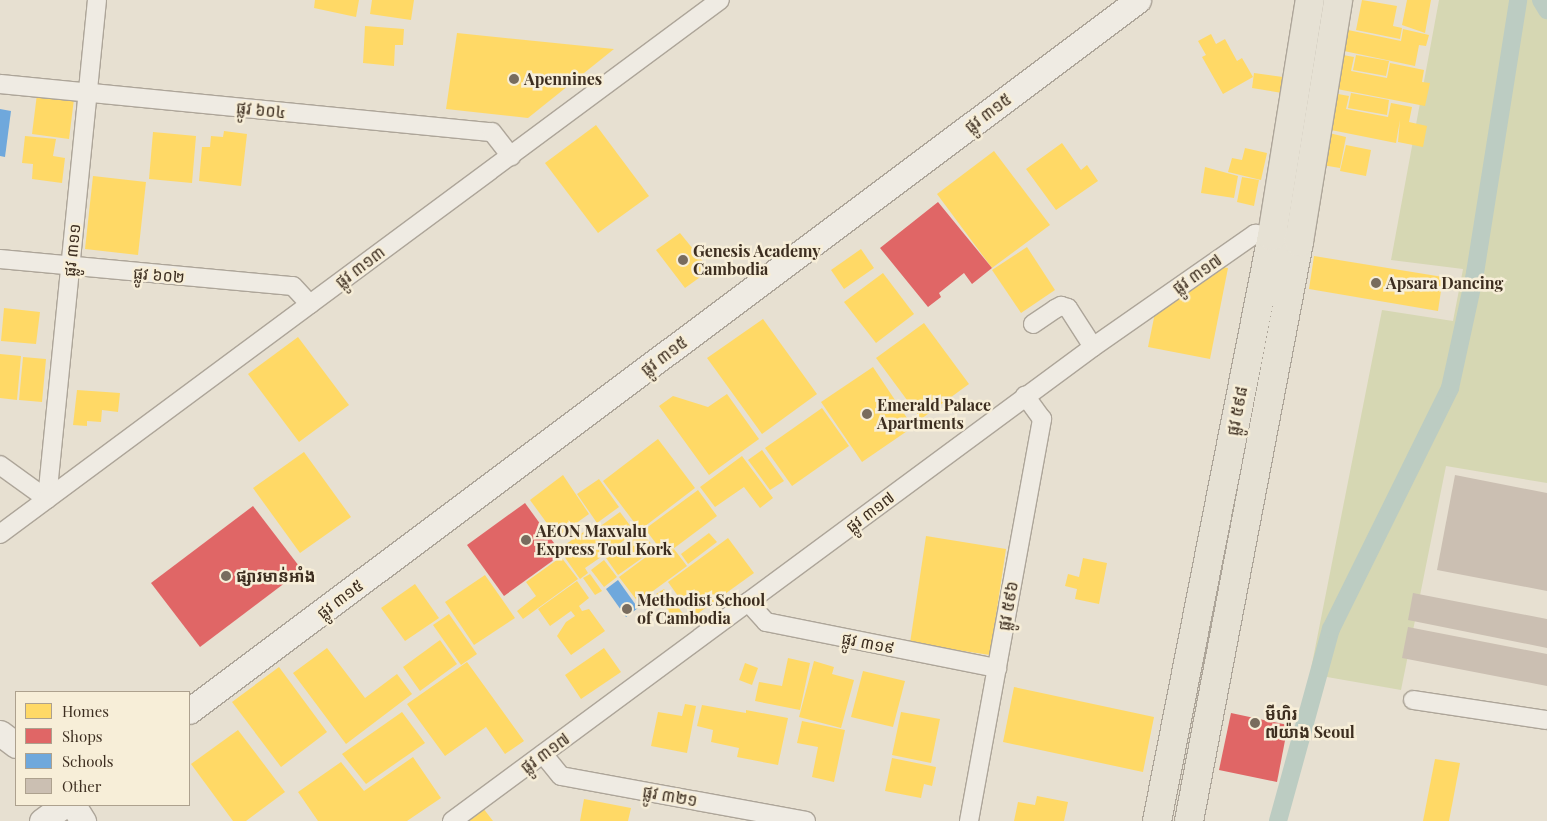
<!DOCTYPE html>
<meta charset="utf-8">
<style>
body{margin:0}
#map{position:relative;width:1547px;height:821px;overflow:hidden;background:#e7e0d1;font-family:"Playfair Display","Noto Sans Khmer",serif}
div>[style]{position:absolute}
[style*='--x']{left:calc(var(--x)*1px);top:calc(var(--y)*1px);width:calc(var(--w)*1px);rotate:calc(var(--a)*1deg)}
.green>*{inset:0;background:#d6d7b3}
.homes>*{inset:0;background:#ffd966}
.shops>*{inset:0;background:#e06666}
.schools>*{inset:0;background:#6fa8dc}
.canal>*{height:18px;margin:-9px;padding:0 9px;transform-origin:9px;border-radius:9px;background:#bcccc2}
.building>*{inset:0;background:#cbbfb2}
.roads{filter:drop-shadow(1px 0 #ada599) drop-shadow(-1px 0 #ada599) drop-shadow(0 1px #ada599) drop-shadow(0 -1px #ada599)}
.street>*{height:18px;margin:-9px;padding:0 9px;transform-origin:9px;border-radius:9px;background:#efebe3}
.secondary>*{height:25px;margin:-12.5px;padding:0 12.5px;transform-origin:12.5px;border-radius:12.5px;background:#efebe3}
.primary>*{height:28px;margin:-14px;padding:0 14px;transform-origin:14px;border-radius:14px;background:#e6e1d4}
.dots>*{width:14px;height:14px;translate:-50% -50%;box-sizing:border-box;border:2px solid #f7eed8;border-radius:50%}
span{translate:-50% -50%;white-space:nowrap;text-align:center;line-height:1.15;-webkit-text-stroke:5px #f7eed8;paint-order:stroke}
.poi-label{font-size:16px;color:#3d2e20;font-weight:700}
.left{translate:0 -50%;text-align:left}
.street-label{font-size:16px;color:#3d2e20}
.legend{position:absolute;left:15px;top:691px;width:175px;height:115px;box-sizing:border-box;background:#f7eed8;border:1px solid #ada18e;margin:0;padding:6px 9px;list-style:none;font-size:15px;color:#3d2e20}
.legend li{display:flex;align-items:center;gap:10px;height:25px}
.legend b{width:25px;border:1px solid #ada18e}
</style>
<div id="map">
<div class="green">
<div style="clip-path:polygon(1439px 0,1547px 0,1547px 483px,1446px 466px,1401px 690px,1310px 674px,1382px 310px,1453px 321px,1463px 269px,1391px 260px)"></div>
</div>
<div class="homes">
<div style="clip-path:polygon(315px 0,359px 0,356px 17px,314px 8px)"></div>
<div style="clip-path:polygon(372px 0,414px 0,411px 20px,370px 14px)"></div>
<div style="clip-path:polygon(1362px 0,1397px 6px,1393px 26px,1402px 28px,1400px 39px,1356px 30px)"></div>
<div style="clip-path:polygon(1407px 0,1431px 0,1425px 33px,1402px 25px)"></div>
<div style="clip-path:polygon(365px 26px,404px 29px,403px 45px,395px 45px,394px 66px,363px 63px)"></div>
<div style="clip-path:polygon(1403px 29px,1429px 35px,1426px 46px,1419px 45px,1415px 66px,1344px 51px,1348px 30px,1401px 41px)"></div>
<div style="clip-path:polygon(457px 33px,614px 49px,528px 118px,446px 109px)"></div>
<div style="clip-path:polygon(1211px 34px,1216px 44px,1225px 39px,1237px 61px,1242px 58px,1253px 77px,1223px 94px,1202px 57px,1206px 55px,1198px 41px)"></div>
<div style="clip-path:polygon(1343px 55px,1354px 57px,1351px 71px,1387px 78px,1390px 63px,1424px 70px,1422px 82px,1430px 83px,1425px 106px,1337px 89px)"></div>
<div style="clip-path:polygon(1356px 55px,1389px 61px,1386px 76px,1353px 70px)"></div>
<div style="clip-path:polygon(1254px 73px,1283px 77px,1282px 93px,1252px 88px)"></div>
<div style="clip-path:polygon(1351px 93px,1389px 100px,1387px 115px,1348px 108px)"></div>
<div style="clip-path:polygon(37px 94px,74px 99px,69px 139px,32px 134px)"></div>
<div style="clip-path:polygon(1338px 94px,1349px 96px,1346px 109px,1388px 117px,1391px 103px,1412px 107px,1409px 122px,1427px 126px,1423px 147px,1398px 142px,1400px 120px,1396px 143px,1331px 130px)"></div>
<div style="clip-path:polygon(596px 125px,649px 196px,598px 233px,545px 163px)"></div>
<div style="clip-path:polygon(224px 131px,247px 134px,241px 186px,199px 181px,202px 147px,210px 147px,211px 136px,223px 137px)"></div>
<div style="clip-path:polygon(153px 132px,196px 136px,192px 183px,149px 179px)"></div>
<div style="clip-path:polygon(1329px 133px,1346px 137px,1340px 168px,1322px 165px)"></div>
<div style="clip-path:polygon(25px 136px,56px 139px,53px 156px,65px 158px,62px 183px,32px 179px,33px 164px,22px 163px)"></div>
<div style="clip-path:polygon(1062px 143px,1081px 170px,1087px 165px,1098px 181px,1056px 210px,1026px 169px)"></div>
<div style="clip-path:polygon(1346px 145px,1371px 150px,1366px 176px,1340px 171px)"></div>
<div style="clip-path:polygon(1245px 148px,1267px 153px,1261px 180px,1228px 172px,1232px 158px,1242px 160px)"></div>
<div style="clip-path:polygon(994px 151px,1050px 225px,992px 268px,937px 194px)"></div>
<div style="clip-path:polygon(1205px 167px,1238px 176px,1234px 198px,1201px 193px)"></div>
<div style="clip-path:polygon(93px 176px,146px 182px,138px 255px,85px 249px)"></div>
<div style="clip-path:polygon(1242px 177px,1259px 180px,1254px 206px,1237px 202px)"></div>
<div style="clip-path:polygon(680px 233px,710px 270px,685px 288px,656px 250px)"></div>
<div style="clip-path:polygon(1027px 247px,1055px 290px,1021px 313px,992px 270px)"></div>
<div style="clip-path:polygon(861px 249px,874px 268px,844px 289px,831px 270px)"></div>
<div style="clip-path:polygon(1314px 256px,1443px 277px,1438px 311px,1309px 289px)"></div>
<div style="clip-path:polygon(1216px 266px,1228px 268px,1210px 359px,1148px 347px,1156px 308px)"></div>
<div style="clip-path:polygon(883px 273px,914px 314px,876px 343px,844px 302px)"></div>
<div style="clip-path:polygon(4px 308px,40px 312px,36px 344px,1px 341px)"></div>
<div style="clip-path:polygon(763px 319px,817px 394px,762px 434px,707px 358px)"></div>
<div style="clip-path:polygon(924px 323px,969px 384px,921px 419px,876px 358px)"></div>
<div style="clip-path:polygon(298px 337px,349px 405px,299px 442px,248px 374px)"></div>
<div style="clip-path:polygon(0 354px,21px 356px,17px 400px,0 398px)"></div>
<div style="clip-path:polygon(23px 357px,46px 359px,42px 402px,19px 400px)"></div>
<div style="clip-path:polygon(873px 367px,913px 427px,862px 462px,821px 402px)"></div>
<div style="clip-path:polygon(77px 390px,120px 393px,118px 412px,102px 410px,101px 422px,87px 421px,87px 426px,73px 425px)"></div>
<div style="clip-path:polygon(727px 394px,759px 439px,709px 475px,659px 406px,673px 396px,708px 407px)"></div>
<div style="clip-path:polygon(822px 408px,849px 446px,792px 486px,765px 448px)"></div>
<div style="clip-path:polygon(658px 439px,695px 488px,640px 530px,603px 481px)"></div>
<div style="clip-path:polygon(762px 450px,784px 481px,770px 490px,748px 460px)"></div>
<div style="clip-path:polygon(304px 452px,351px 517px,300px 553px,253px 488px)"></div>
<div style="clip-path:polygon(742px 456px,773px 498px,760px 508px,744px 487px,715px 507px,700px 487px)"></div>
<div style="clip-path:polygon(563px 475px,589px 514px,557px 537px,530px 500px)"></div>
<div style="clip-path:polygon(599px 479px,619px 507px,597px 523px,577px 494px)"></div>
<div style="clip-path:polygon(698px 490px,717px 516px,665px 555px,645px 529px)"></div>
<div style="clip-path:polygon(620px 512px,635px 532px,611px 550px,600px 537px,610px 551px,585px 568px,588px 573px,580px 579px,559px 549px,592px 526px,595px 530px)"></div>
<div style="clip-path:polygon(642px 532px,655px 549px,618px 575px,606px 558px)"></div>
<div style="clip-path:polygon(709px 533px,717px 542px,688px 564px,681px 554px)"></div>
<div style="clip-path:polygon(926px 536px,1006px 549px,990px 655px,910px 643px)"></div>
<div style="clip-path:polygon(728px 538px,754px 573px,693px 617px,668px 582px)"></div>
<div style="clip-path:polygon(658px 548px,665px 556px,674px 549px,687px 566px,638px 602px,619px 577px)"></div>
<div style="clip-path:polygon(561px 557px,578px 579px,523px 619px,517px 611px,536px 596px,526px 582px)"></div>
<div style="clip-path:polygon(1083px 558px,1107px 563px,1099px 604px,1075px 599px,1077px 589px,1065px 586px,1068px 574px,1079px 577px)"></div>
<div style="clip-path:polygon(604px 560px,617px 577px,604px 587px,591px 570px)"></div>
<div style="clip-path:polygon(590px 574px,602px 591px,595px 595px,583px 578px)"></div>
<div style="clip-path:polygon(485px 575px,515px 618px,474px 645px,445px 602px)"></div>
<div style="clip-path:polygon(577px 581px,589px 598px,579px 606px,582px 611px,589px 609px,605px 631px,571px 655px,557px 636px,566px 622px,575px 616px,571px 611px,550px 626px,538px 609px)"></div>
<div style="clip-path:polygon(415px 584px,439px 618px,405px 641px,381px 608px)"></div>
<div style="clip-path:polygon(664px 589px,688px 620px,679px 626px,656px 594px)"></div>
<div style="clip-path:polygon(449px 614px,477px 654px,461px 665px,433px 625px)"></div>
<div style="clip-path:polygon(440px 640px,457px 664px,420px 691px,403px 667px)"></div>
<div style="clip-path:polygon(327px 648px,365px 698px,397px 674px,412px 694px,346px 744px,293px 673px)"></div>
<div style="clip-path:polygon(604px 648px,621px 672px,581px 699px,565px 675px)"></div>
<div style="clip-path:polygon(788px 658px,810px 663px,800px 710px,755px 701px,759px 682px,782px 686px)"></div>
<div style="clip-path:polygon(814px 661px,834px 667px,832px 674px,854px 680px,841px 728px,799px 717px)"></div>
<div style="clip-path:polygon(467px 662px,524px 741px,505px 754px,486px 727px,445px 756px,407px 704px)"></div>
<div style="clip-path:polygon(745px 663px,758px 668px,752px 685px,739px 680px)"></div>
<div style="clip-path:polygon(279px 667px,327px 732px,281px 767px,232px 702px)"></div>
<div style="clip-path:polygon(863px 671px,905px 681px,893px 727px,851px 717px)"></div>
<div style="clip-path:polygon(1014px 687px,1154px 717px,1143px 772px,1003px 742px)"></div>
<div style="clip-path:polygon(685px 704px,696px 706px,687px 753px,651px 746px,658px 712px,682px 716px)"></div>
<div style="clip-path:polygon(702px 705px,746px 713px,746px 710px,788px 718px,778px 765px,737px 757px,739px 748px,711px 742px,713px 730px,697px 726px)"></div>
<div style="clip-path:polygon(402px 712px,425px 743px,366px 784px,342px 754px)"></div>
<div style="clip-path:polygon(901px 712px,940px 719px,931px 763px,892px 755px)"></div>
<div style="clip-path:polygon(802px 721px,845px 730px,834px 782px,812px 777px,818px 747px,797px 743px)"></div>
<div style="clip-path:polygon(238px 730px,285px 792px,246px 821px,233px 821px,191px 764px)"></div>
<div style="clip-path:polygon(413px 757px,441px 798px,407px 821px,318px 821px,298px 792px,341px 762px,364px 791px)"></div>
<div style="clip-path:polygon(892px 758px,936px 767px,932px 786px,924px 784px,921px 798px,885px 791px)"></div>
<div style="clip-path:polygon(1435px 759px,1460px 763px,1449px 821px,1423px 821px)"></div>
<div style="clip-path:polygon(1037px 796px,1068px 802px,1064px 821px,1014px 821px,1018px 802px,1035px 805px)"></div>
<div style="clip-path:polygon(584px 799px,631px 808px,628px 821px,580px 821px)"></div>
<div style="clip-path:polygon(483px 808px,493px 821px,464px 821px)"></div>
</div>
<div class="shops">
<div style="clip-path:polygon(938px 202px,992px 268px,972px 284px,964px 273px,939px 293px,941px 297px,928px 307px,880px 248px)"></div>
<div style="clip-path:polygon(525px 503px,562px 554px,504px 596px,467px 545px)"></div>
<div style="clip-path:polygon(253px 506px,302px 570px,200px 647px,151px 583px)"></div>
<div style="clip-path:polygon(1231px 713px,1288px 725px,1277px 782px,1219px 770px)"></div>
</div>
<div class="schools">
<div style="clip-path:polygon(0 109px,11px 111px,5px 157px,0 156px)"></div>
<div style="clip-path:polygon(618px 580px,638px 608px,626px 617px,606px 589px)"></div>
</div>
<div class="canal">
<div style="--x:1541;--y:0;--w:12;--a:59"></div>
<div style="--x:1278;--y:821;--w:199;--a:-74.6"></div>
<div style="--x:1331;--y:629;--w:269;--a:-63.7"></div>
<div style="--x:1450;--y:388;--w:118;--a:-77.7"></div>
<div style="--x:1475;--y:273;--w:276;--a:-81"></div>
</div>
<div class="building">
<div style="clip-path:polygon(1455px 475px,1547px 493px,1547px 591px,1437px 570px)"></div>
<div style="clip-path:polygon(1413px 593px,1547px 619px,1547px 648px,1408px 620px)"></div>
<div style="clip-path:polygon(1408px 627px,1547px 654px,1547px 686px,1402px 658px)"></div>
</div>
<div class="roads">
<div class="street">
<div style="--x:0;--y:84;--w:494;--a:5.6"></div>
<div style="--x:492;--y:132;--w:31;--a:52"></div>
<div style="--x:0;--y:259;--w:294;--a:5.3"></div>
<div style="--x:293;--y:286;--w:25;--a:47"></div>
<div style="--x:1033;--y:324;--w:27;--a:-34"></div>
<div style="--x:1055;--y:309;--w:7;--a:-27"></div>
<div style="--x:1061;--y:306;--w:7;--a:16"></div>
<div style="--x:1068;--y:308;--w:46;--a:57.3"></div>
<div style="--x:0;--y:465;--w:58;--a:35.9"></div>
<div style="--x:47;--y:499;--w:501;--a:-84.28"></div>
<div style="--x:0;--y:534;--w:896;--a:-36.56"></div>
<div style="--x:748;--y:602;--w:27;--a:48"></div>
<div style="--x:766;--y:622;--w:236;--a:11.3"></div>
<div style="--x:1413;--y:700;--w:135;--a:8.5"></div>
<div style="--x:543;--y:754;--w:28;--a:51"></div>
<div style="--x:561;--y:776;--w:249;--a:10.4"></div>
<div style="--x:452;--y:821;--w:797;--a:-36.48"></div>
<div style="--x:1093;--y:347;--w:198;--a:-34.9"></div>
<div style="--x:1255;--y:234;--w:27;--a:8"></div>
<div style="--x:969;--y:821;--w:409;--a:-79.7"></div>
<div style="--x:1042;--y:419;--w:29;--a:-126"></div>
</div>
<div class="secondary">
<div style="--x:189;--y:711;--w:1186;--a:-36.84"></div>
<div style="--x:0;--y:733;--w:20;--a:37"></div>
<div style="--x:73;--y:805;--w:19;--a:58"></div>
<div style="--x:42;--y:821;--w:27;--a:-36"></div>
</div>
<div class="primary">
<div style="--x:1157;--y:821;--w:596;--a:-78.88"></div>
<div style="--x:1272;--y:236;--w:239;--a:-80.9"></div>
<div style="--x:1189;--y:821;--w:589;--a:-79.24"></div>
<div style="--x:1299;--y:242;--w:245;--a:-80.8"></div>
</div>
</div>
<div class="dots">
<div style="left:514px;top:79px;background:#786c5e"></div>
<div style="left:683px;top:260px;background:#786c5e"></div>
<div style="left:1376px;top:283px;background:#786c5e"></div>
<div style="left:867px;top:414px;background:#786c5e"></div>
<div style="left:526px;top:540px;background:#786c5e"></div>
<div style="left:226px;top:576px;background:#786c5e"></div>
<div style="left:627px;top:609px;background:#786c5e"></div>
<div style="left:1255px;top:723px;background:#786c5e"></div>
</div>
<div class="poi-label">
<span class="left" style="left:524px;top:79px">Apennines</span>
<span class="left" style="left:693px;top:260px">Genesis Academy<br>Cambodia</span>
<span class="left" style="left:1386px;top:283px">Apsara Dancing</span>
<span class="left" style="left:877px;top:414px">Emerald Palace<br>Apartments</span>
<span class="left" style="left:536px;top:540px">AEON Maxvalu<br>Express Toul Kork</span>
<span class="left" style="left:236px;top:576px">ផ្សារមាន់អាំង</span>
<span class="left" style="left:637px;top:609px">Methodist School<br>of Cambodia</span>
<span class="left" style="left:1265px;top:723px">មីហិរ<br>៧យ៉ាង Seoul</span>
</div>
<div class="street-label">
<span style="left:261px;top:110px;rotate:6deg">ផ្លូវ ៦០៤</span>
<span style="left:988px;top:113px;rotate:-37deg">ផ្លូវ ៣១៥</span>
<span style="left:72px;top:250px;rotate:-84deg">ផ្លូវ ៣១១</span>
<span style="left:360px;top:267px;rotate:-37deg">ផ្លូវ ៣១៣</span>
<span style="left:1197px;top:274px;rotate:-35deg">ផ្លូវ ៣១៧</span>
<span style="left:159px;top:275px;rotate:5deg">ផ្លូវ ៦០២</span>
<span style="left:664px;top:356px;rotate:-37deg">ផ្លូវ ៣១៥</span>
<span style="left:1237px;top:411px;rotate:-79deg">ផ្លូវ ៥៩៨</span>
<span style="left:870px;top:512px;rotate:-37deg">ផ្លូវ ៣១៧</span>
<span style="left:340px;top:599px;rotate:-37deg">ផ្លូវ ៣១៥</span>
<span style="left:1008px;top:606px;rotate:-80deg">ផ្លូវ ៥៩៦</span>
<span style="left:868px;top:643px;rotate:11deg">ផ្លូវ ៣១៩</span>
<span style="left:545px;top:753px;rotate:-36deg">ផ្លូវ ៣១៧</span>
<span style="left:670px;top:796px;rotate:10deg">ផ្លូវ ៣២១</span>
</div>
<ul class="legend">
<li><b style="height:14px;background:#ffd966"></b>Homes</li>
<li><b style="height:14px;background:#e06666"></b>Shops</li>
<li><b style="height:14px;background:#6fa8dc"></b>Schools</li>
<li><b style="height:14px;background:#cbbfb2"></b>Other</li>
</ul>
</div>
